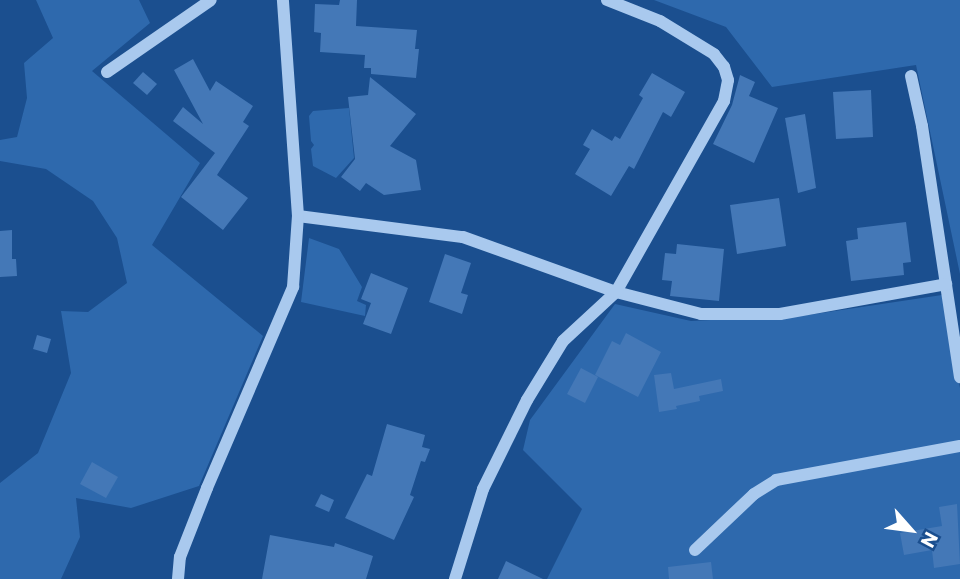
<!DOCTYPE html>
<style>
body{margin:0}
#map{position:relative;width:960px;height:579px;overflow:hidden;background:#1b4f8f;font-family:Commissioner,sans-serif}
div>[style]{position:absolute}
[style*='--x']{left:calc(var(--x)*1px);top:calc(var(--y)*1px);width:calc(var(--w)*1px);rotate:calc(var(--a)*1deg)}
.green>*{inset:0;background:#2e69ad}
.building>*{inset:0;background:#4478b7}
.minor>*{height:12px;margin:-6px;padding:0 6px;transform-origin:6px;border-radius:6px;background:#a9c9ee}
span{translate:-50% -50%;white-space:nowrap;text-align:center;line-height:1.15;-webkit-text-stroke:5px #1b4f8f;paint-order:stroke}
.north{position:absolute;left:876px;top:495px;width:70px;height:70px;-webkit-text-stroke:5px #1b4f8f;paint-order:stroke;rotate:118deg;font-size:19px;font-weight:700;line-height:28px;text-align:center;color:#fff}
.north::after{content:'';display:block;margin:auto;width:24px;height:32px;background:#fff;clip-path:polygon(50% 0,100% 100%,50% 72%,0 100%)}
</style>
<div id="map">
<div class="green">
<div style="clip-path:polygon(36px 0,139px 0,150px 23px,92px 71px,200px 163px,152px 245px,263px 336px,199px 486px,131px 508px,76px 498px,80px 537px,61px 579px,0 579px,0 483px,38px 453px,71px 373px,61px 311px,88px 312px,127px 283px,117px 238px,93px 201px,46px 169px,0 161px,0 140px,17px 137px,27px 98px,24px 63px,53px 38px)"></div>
<div style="clip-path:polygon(654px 0,960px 0,960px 274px,916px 65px,772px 87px,726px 27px)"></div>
<div style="clip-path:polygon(349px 108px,354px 158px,336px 178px,313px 166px,311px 149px,314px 145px,311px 141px,309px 116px,313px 111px)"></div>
<div style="clip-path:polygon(309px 238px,339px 249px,362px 287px,357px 301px,366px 305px,365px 316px,301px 302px)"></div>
<div style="clip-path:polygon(942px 295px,960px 388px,960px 579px,547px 579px,582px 509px,523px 450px,530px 420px,615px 304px,691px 321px,808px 315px)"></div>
</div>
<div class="building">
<div style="clip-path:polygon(340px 0,357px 0,356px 26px,417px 30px,415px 49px,419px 49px,416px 78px,371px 74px,371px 68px,364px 68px,365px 55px,320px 52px,321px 33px,314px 32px,315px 4px,339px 5px)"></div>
<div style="clip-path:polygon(193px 59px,210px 91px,216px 81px,253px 106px,243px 122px,249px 126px,217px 175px,248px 198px,223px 230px,181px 197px,215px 153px,173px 121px,183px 107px,203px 124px,174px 70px)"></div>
<div style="clip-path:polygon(143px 72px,157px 84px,147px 95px,133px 83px)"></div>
<div style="clip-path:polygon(652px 73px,685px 92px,671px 117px,663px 112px,634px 169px,629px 166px,611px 196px,575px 174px,590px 149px,583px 145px,592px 129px,612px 141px,615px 136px,620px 139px,643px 98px,639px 95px)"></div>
<div style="clip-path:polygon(740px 75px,755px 82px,749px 96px,778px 108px,754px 163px,713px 144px,732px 105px)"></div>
<div style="clip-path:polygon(370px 77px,416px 114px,390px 146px,416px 160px,421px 190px,384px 195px,366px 183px,360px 191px,341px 177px,355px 159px,348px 97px,368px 95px)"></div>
<div style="clip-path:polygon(871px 90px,873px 137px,836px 139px,833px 92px)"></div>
<div style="clip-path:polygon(805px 114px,816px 188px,798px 193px,785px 118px)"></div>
<div style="clip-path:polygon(779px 198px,786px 246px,737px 254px,730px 205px)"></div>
<div style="clip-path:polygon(906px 222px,911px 262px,903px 263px,904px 275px,851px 281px,846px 241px,858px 239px,857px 228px)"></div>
<div style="clip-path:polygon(12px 230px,12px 259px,16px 259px,17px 276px,0 277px,0 231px)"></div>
<div style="clip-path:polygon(677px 244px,724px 249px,719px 301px,670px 296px,672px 281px,662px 280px,665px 253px,676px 254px)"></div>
<div style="clip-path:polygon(445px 254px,471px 263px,461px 293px,468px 295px,462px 314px,429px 302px)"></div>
<div style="clip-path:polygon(371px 273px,408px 288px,391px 334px,363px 324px,371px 303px,361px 299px)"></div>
<div style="clip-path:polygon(626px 333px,661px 352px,638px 397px,595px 375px,612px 341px,620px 345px)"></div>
<div style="clip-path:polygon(37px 335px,51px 339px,47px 353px,33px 349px)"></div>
<div style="clip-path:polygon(581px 368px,598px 377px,585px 403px,567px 394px)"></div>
<div style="clip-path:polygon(671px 373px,674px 389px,721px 379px,723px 391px,699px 396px,700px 401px,676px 406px,677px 409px,659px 412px,654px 375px)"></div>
<div style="clip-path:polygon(387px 424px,425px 435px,422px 447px,430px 449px,425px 462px,421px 461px,410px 495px,414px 497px,394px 540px,345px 518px,367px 474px,372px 476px)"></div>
<div style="clip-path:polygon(92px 462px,118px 477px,106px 498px,80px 484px)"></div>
<div style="clip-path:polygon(321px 494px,334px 500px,329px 512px,315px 506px)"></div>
<div style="clip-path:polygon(957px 504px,960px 564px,934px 568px,932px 550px,904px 555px,900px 533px,942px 526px,939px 507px)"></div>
<div style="clip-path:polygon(270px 535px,334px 547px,335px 543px,373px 556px,366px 579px,262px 579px)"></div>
<div style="clip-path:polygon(506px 561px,543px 579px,498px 579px)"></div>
<div style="clip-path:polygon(711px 562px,713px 579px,669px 579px,668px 567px)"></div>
</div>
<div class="minor">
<div style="--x:107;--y:72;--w:126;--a:-34.7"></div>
<div style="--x:911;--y:76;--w:51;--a:77.6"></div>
<div style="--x:922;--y:126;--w:254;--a:81.4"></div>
<div style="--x:298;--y:216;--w:166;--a:7.3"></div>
<div style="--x:463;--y:237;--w:163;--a:19.8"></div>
<div style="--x:616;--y:292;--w:88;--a:14.5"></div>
<div style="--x:701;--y:314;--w:79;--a:0"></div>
<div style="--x:780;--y:314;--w:169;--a:-10.2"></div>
<div style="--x:695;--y:550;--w:81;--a:-43.5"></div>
<div style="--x:754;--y:494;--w:26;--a:-32"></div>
<div style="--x:776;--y:480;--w:187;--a:-10.5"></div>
<div style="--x:178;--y:579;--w:22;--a:-85"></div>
<div style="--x:180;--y:557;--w:74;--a:-68.6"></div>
<div style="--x:207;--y:488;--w:219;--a:-66.8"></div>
<div style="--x:293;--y:287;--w:71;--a:-86"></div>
<div style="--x:298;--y:216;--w:217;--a:-94"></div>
<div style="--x:455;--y:579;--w:94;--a:-72.7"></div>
<div style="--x:483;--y:489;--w:99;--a:-63.7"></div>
<div style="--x:527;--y:400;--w:69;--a:-58.6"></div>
<div style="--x:563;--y:341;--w:72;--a:-42.8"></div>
<div style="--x:616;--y:292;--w:219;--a:-60.5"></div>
<div style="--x:724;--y:101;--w:21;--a:-79"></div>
<div style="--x:728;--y:80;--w:14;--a:-107"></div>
<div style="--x:724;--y:67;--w:16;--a:-128"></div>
<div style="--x:714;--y:54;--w:63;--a:-148.6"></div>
<div style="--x:660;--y:21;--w:57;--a:-158.4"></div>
</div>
<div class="north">N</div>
</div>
